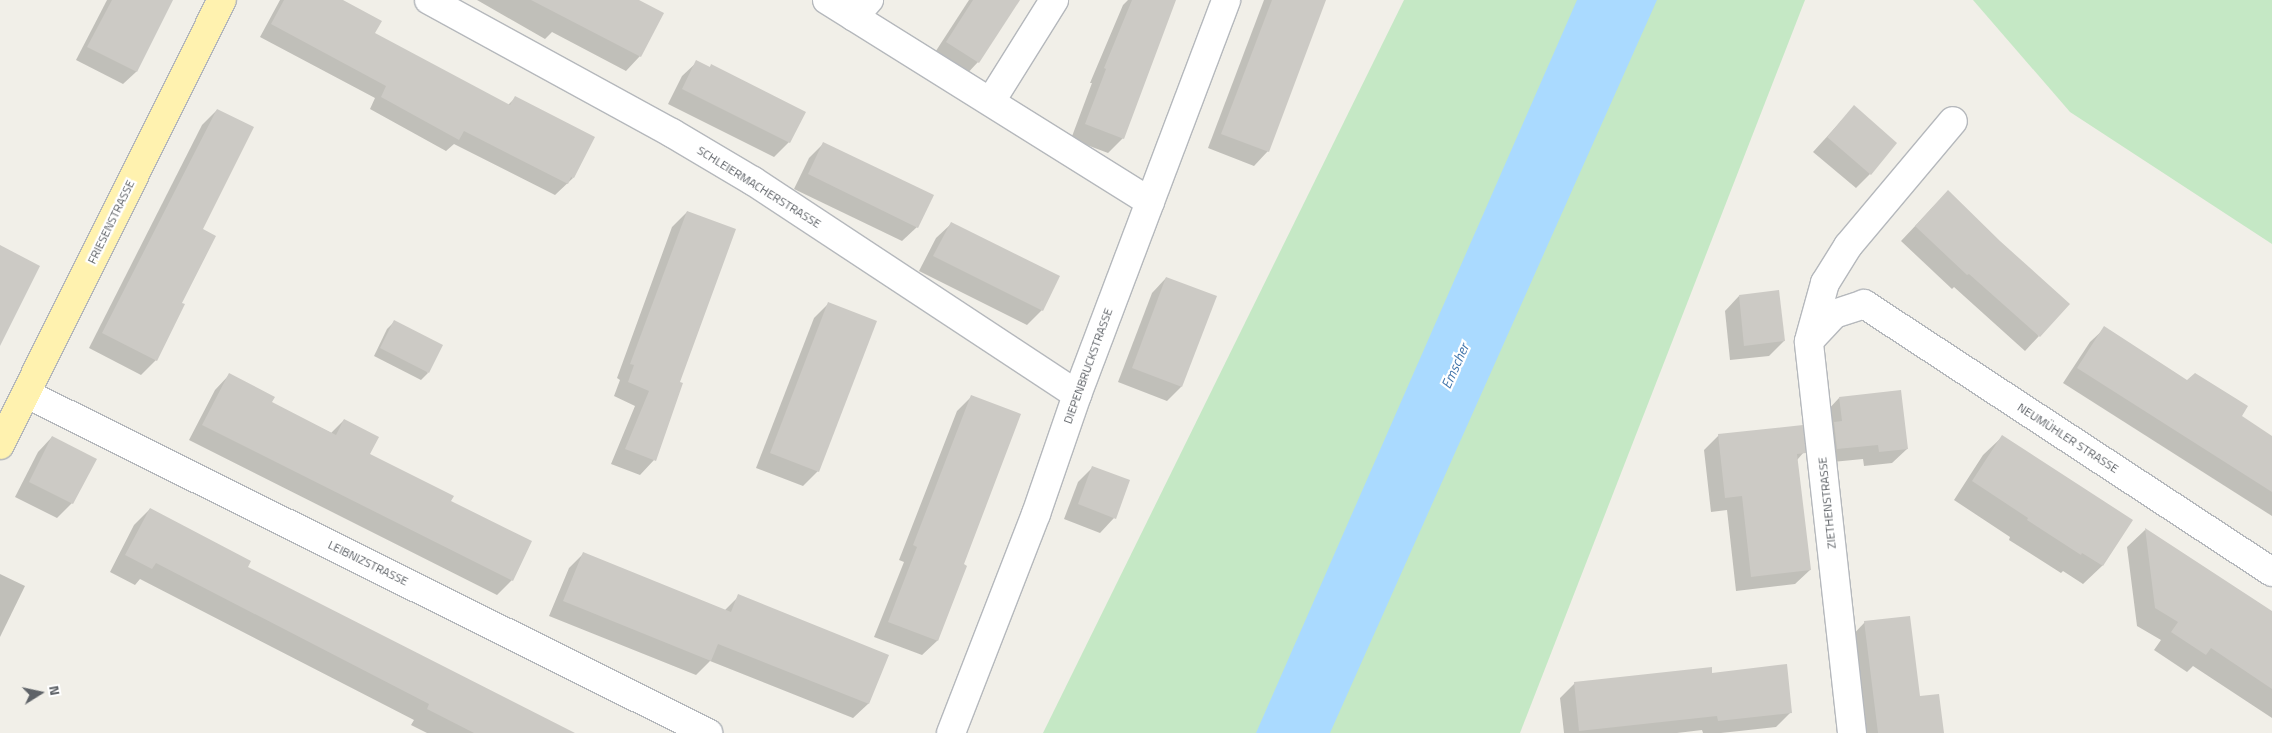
<!DOCTYPE html>
<meta charset="utf-8">
<style>
body{margin:0}
#map{position:relative;width:2272px;height:733px;overflow:hidden;background:#f1efe8;font-family:"Titillium Web",sans-serif}
div>[style]{position:absolute}
[style*='--x']{left:calc(var(--x)*1px);top:calc(var(--y)*1px);width:calc(var(--w)*1px);rotate:calc(var(--a)*1deg)}
.green>*{inset:0;background:#c5e8c5}
.water>*{inset:0;background:#aadaff}
.shadow>*{inset:0;background:#0003}
.building>*{inset:0;background:#cccac5}
.roads{filter:drop-shadow(1px 0 #b5b8bc) drop-shadow(-1px 0 #b5b8bc) drop-shadow(0 1px #b5b8bc) drop-shadow(0 -1px #b5b8bc)}
.minor>*{height:28px;margin:-14px;padding:0 14px;transform-origin:14px;border-radius:14px;background:#fff}
.major>*{height:28px;margin:-14px;padding:0 14px;transform-origin:14px;border-radius:14px;background:#fff2af}
span{translate:-50% -50%;white-space:nowrap;text-align:center;line-height:1.15;-webkit-text-stroke:4.5px #fff;paint-order:stroke}
.street-label{font-size:12px;color:#5f6368}
.water-label{font-size:14px;color:#4174aa;font-style:italic}
.north{position:absolute;left:15px;top:668px;width:50px;height:50px;-webkit-text-stroke:4px #fff;paint-order:stroke;rotate:80deg;font-size:14px;font-weight:700;line-height:20px;text-align:center;color:#5f6368}
.north::after{content:'';display:block;margin:auto;width:18px;height:22px;background:#5f6368;clip-path:polygon(50% 0,100% 100%,50% 72%,0 100%)}
</style>
<div id="map">
<div class="green">
<div style="clip-path:polygon(1404px 0,1805px 0,1520px 733px,1043px 733px)"></div>
<div style="clip-path:polygon(1973px 0,2272px 0,2272px 244px,2070px 112px)"></div>
</div>
<div class="water">
<div style="clip-path:polygon(1577px 0,1657px 0,1330px 733px,1256px 733px)"></div>
</div>
<div class="shadow">
<div style="clip-path:polygon(107px 0,172px 0,136px 72px,123px 84px,76px 60px)"></div>
<div style="clip-path:polygon(280px 0,340px 0,373px 34px,508px 105px,516px 97px,573px 178px,555px 195px,454px 144px,446px 151px,370px 109px,375px 98px,260px 37px)"></div>
<div style="clip-path:polygon(477px 0,636px 0,640px 56px,626px 71px,552px 32px,545px 39px)"></div>
<div style="clip-path:polygon(969px 0,1018px 0,978px 62px,964px 77px,932px 57px)"></div>
<div style="clip-path:polygon(1128px 0,1175px 0,1123px 138px,1108px 153px,1071px 139px,1092px 83px,1090px 83px,1123px 5px)"></div>
<div style="clip-path:polygon(1264px 0,1325px 0,1268px 151px,1254px 166px,1208px 148px)"></div>
<div style="clip-path:polygon(697px 62px,709px 68px,711px 66px,804px 112px,789px 142px,774px 157px,668px 104px,682px 76px)"></div>
<div style="clip-path:polygon(1854px 107px,1870px 174px,1856px 188px,1813px 152px)"></div>
<div style="clip-path:polygon(217px 110px,181px 304px,156px 360px,141px 375px,89px 348px,202px 125px)"></div>
<div style="clip-path:polygon(824px 143px,917px 227px,902px 241px,794px 189px,809px 158px)"></div>
<div style="clip-path:polygon(1933px 207px,2039px 336px,2025px 351px,1954px 287px,1952px 289px,1901px 241px)"></div>
<div style="clip-path:polygon(687px 212px,678px 382px,654px 460px,640px 475px,611px 464px,635px 406px,614px 396px,620px 380px,617px 378px,672px 227px)"></div>
<div style="clip-path:polygon(951px 224px,1042px 310px,1027px 325px,919px 271px,936px 238px)"></div>
<div style="clip-path:polygon(1166px 278px,1181px 387px,1167px 401px,1118px 382px,1152px 293px)"></div>
<div style="clip-path:polygon(1739px 296px,1784px 341px,1769px 356px,1730px 360px,1725px 311px)"></div>
<div style="clip-path:polygon(828px 304px,818px 471px,803px 486px,756px 468px,814px 318px)"></div>
<div style="clip-path:polygon(395px 321px,428px 373px,421px 380px,374px 356px,387px 329px)"></div>
<div style="clip-path:polygon(2105px 328px,2272px 437px,2272px 516px,2063px 383px,2090px 342px)"></div>
<div style="clip-path:polygon(229px 375px,271px 403px,331px 433px,344px 420px,369px 454px,450px 502px,512px 580px,497px 595px,189px 440px,215px 390px)"></div>
<div style="clip-path:polygon(972px 396px,962px 565px,965px 567px,937px 641px,922px 655px,874px 637px,904px 562px,899px 560px,957px 411px)"></div>
<div style="clip-path:polygon(1839px 398px,1907px 449px,1892px 463px,1864px 466px,1863px 459px,1822px 463px,1825px 413px)"></div>
<div style="clip-path:polygon(1719px 435px,1804px 452px,1797px 460px,1810px 570px,1795px 584px,1736px 591px,1727px 510px,1711px 512px,1704px 450px)"></div>
<div style="clip-path:polygon(52px 437px,72px 503px,57px 518px,15px 497px,38px 452px)"></div>
<div style="clip-path:polygon(2002px 437px,2131px 521px,2102px 566px,2083px 584px,2063px 571px,2061px 573px,2009px 540px,2010px 537px,1954px 500px,1983px 455px)"></div>
<div style="clip-path:polygon(1093px 467px,1129px 481px,1114px 518px,1100px 533px,1064px 519px,1078px 482px)"></div>
<div style="clip-path:polygon(150px 509px,246px 568px,572px 733px,427px 733px,411px 725px,414px 720px,140px 579px,135px 585px,110px 572px,134px 525px)"></div>
<div style="clip-path:polygon(2145px 530px,2272px 613px,2272px 718px,2193px 666px,2187px 672px,2154px 650px,2161px 640px,2137px 626px,2127px 547px)"></div>
<div style="clip-path:polygon(583px 554px,724px 611px,739px 596px,887px 655px,868px 704px,853px 718px,710px 661px,696px 675px,549px 616px,569px 568px)"></div>
<div style="clip-path:polygon(0 574px,25px 586px,0 637px)"></div>
<div style="clip-path:polygon(1865px 622px,1943px 733px,1859px 733px,1848px 640px)"></div>
<div style="clip-path:polygon(1711px 674px,1791px 712px,1776px 727px,1721px 733px,1703px 733px,1702px 730px,1677px 733px,1564px 733px,1560px 698px,1575px 683px)"></div>
</div>
<div class="building">
<div style="clip-path:polygon(112px 0,173px 0,137px 72px,87px 47px)"></div>
<div style="clip-path:polygon(284px 0,343px 0,382px 21px,375px 33px,510px 105px,515px 96px,595px 137px,574px 178px,571px 177px,568px 184px,464px 131px,459px 140px,381px 97px,386px 86px,271px 24px)"></div>
<div style="clip-path:polygon(531px 0,639px 0,664px 13px,641px 57px)"></div>
<div style="clip-path:polygon(973px 0,1020px 0,979px 63px,946px 42px)"></div>
<div style="clip-path:polygon(1132px 0,1176px 0,1124px 139px,1085px 124px,1106px 69px,1104px 68px)"></div>
<div style="clip-path:polygon(1272px 0,1326px 0,1269px 152px,1221px 134px)"></div>
<div style="clip-path:polygon(696px 60px,710px 67px,711px 64px,806px 112px,790px 143px,682px 89px)"></div>
<div style="clip-path:polygon(1854px 105px,1897px 143px,1871px 175px,1827px 137px)"></div>
<div style="clip-path:polygon(217px 109px,254px 127px,203px 229px,216px 236px,182px 303px,185px 304px,157px 361px,102px 333px)"></div>
<div style="clip-path:polygon(823px 142px,934px 195px,918px 228px,808px 174px)"></div>
<div style="clip-path:polygon(1948px 190px,2000px 241px,2070px 304px,2040px 337px,1969px 274px,1967px 275px,1915px 226px)"></div>
<div style="clip-path:polygon(687px 211px,736px 229px,680px 382px,683px 383px,656px 461px,625px 449px,649px 391px,628px 382px,634px 365px,630px 364px)"></div>
<div style="clip-path:polygon(951px 222px,1060px 276px,1043px 311px,933px 256px)"></div>
<div style="clip-path:polygon(0 245px,40px 266px,0 346px)"></div>
<div style="clip-path:polygon(1166px 277px,1217px 296px,1182px 387px,1132px 368px)"></div>
<div style="clip-path:polygon(1779px 290px,1785px 341px,1744px 346px,1739px 295px)"></div>
<div style="clip-path:polygon(828px 302px,877px 321px,819px 472px,770px 453px)"></div>
<div style="clip-path:polygon(394px 320px,443px 345px,429px 373px,380px 348px)"></div>
<div style="clip-path:polygon(2104px 326px,2187px 380px,2195px 373px,2248px 406px,2242px 416px,2272px 436px,2272px 492px,2077px 368px)"></div>
<div style="clip-path:polygon(229px 373px,275px 397px,272px 402px,336px 435px,344px 419px,379px 437px,370px 454px,454px 496px,451px 501px,532px 541px,513px 581px,202px 425px)"></div>
<div style="clip-path:polygon(1901px 390px,1908px 449px,1879px 452px,1878px 445px,1837px 449px,1834px 422px,1842px 421px,1839px 397px)"></div>
<div style="clip-path:polygon(971px 395px,1021px 414px,964px 564px,967px 566px,938px 641px,888px 622px,917px 547px,913px 545px)"></div>
<div style="clip-path:polygon(1803px 425px,1806px 453px,1797px 454px,1811px 570px,1751px 577px,1742px 496px,1725px 498px,1718px 434px)"></div>
<div style="clip-path:polygon(2002px 435px,2133px 520px,2103px 566px,2082px 553px,2081px 555px,2027px 520px,2028px 518px,1972px 481px)"></div>
<div style="clip-path:polygon(52px 436px,97px 459px,73px 504px,29px 482px)"></div>
<div style="clip-path:polygon(1092px 466px,1130px 480px,1116px 519px,1078px 504px)"></div>
<div style="clip-path:polygon(150px 508px,251px 561px,248px 567px,575px 733px,474px 733px,427px 709px,429px 704px,156px 563px,152px 569px,125px 555px)"></div>
<div style="clip-path:polygon(2145px 528px,2272px 611px,2272px 689px,2211px 648px,2206px 655px,2171px 632px,2178px 622px,2155px 608px)"></div>
<div style="clip-path:polygon(583px 552px,731px 612px,738px 594px,889px 655px,869px 704px,718px 644px,711px 661px,563px 601px)"></div>
<div style="clip-path:polygon(1910px 616px,1920px 696px,1939px 694px,1944px 733px,1878px 733px,1864px 621px)"></div>
<div style="clip-path:polygon(1787px 664px,1792px 713px,1718px 721px,1717px 716px,1579px 731px,1574px 682px,1712px 667px,1712px 673px)"></div>
</div>
<div class="roads">
<div class="minor">
<div style="--x:429;--y:0;--w:277;--a:28.7"></div>
<div style="--x:672;--y:133;--w:94;--a:30.7"></div>
<div style="--x:753;--y:181;--w:388;--a:33.4"></div>
<div style="--x:827;--y:0;--w:381;--a:32"></div>
<div style="--x:854;--y:17;--w:23;--a:-49"></div>
<div style="--x:991;--y:101;--w:119;--a:-58"></div>
<div style="--x:1810;--y:337;--w:56;--a:-74.5"></div>
<div style="--x:1825;--y:283;--w:44;--a:-58.1"></div>
<div style="--x:1848;--y:246;--w:163;--a:-50"></div>
<div style="--x:27;--y:394;--w:761;--a:26.46"></div>
<div style="--x:951;--y:733;--w:235;--a:-68.8"></div>
<div style="--x:1036;--y:514;--w:126;--a:-71"></div>
<div style="--x:1077;--y:395;--w:422;--a:-69.3"></div>
<div style="--x:1852;--y:733;--w:394;--a:-96.3"></div>
<div style="--x:1809;--y:341;--w:37;--a:-47"></div>
<div style="--x:1834;--y:314;--w:32;--a:-18"></div>
<div style="--x:1864;--y:304;--w:488;--a:33.3"></div>
</div>
<div class="major">
<div style="--x:0;--y:445;--w:497;--a:-63.5"></div>
</div>
</div>
<div class="street-label">
<span style="left:759px;top:187px;rotate:32deg">SCHLEIERMACHERSTRASSE</span>
<span style="left:111px;top:222px;rotate:-64deg">FRIESENSTRASSE</span>
<span style="left:1088px;top:366px;rotate:-70deg">DIEPENBRUCKSTRASSE</span>
<span style="left:2068px;top:438px;rotate:33deg">NEUMÜHLER STRASSE</span>
<span style="left:1827px;top:503px;rotate:-96deg">ZIETHENSTRASSE</span>
<span style="left:368px;top:563px;rotate:26deg">LEIBNIZSTRASSE</span>
</div>
<div class="water-label">
<span style="left:1455px;top:366px;rotate:-66deg">Emscher</span>
</div>
<div class="north">N</div>
</div>
